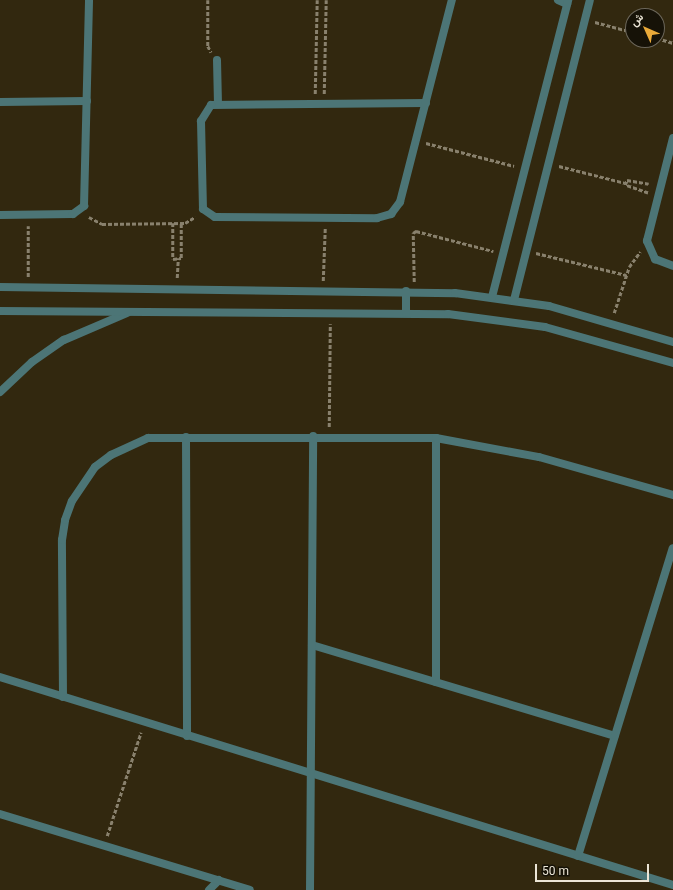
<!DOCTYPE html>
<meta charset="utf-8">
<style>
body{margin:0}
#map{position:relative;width:673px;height:890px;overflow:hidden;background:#32280f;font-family:Roboto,Vazirmatn,sans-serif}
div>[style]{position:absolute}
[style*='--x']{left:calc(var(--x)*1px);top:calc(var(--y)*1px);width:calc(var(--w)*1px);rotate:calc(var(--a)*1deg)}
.path>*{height:2.5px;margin-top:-1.25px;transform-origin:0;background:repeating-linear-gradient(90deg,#89816d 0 4px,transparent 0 6px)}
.service>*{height:8px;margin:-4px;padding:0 4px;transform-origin:4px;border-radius:4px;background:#4c7576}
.minor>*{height:8px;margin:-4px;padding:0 4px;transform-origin:4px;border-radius:4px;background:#4c7576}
.tertiary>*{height:8px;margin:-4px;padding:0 4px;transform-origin:4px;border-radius:4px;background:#4c7576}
span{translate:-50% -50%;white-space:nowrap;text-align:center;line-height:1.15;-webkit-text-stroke:4px #161207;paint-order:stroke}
.north{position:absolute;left:625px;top:8px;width:40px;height:40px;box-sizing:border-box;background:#161207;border:1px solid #6b665a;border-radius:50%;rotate:315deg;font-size:11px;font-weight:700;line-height:16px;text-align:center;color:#ebe5d6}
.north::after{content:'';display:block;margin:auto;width:14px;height:18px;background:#eaaa39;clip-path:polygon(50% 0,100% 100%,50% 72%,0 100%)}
.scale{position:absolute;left:535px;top:864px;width:114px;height:18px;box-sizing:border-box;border:2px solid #ebe5d6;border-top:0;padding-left:5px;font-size:12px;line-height:14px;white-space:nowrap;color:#ebe5d6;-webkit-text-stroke:3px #161207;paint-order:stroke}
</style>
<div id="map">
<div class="path">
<div style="--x:208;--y:0;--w:46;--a:90"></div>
<div style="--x:208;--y:46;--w:7;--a:63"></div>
<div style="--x:595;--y:22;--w:39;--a:15"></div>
<div style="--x:657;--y:38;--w:17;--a:17"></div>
<div style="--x:315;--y:94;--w:94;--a:-88.8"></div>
<div style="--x:324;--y:94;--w:94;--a:-88.8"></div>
<div style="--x:426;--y:143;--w:91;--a:14.6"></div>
<div style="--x:559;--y:166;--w:68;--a:14.4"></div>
<div style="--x:648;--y:193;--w:24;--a:-161"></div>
<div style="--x:625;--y:185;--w:5;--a:-68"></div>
<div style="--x:627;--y:180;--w:22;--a:10"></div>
<div style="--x:89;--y:217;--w:15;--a:28"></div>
<div style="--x:102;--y:224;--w:83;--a:-0.7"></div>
<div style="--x:185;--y:223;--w:12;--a:-31"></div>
<div style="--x:173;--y:223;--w:36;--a:90"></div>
<div style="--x:173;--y:259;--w:8;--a:-7"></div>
<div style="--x:181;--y:258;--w:35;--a:-90"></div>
<div style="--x:536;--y:253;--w:93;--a:13.7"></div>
<div style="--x:28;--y:277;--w:51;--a:-90"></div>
<div style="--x:177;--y:278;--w:20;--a:-87"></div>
<div style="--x:323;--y:281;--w:53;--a:-87.8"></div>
<div style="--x:414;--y:282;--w:49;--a:-91.2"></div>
<div style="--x:413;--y:233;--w:4;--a:-34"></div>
<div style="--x:416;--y:231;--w:80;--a:14.6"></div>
<div style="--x:614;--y:313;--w:48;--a:-71.9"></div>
<div style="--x:629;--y:267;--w:19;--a:-54"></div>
<div style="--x:329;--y:427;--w:103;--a:-89.4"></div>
<div style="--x:107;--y:836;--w:109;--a:-71.9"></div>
</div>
<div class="service">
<div style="--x:217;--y:60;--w:43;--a:88.7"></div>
<div style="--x:209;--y:890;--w:14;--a:-45"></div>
</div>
<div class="minor">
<div style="--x:558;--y:0;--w:10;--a:24"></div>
<div style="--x:0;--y:102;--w:87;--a:-0.7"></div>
<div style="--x:426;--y:103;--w:215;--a:179.5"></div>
<div style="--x:211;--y:105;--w:19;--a:122"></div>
<div style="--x:201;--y:121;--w:88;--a:88.7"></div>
<div style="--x:203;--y:209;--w:14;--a:34"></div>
<div style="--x:215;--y:217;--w:162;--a:0.4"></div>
<div style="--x:377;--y:218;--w:15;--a:-16"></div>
<div style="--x:391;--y:214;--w:15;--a:-53"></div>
<div style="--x:400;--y:202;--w:209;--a:-75.6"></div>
<div style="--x:673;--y:138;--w:106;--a:104.2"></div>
<div style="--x:647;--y:241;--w:20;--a:66"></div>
<div style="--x:655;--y:259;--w:19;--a:21"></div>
<div style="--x:0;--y:215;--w:73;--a:-0.8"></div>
<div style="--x:73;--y:214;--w:14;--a:-36"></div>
<div style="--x:84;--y:206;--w:206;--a:-88.6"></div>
<div style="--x:0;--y:392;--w:44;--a:-43.2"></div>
<div style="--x:32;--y:362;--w:39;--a:-35"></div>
<div style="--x:64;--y:340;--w:69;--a:-23.2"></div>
<div style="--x:186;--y:437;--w:299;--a:89.8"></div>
<div style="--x:312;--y:645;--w:316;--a:16.7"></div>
<div style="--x:0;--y:677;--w:704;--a:17.17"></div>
<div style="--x:436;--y:682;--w:244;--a:-90"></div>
<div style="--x:63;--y:697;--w:157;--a:-90.4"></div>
<div style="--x:62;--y:540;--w:20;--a:-81"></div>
<div style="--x:65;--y:520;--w:20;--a:-70"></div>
<div style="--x:72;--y:501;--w:41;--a:-55.9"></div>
<div style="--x:95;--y:467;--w:20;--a:-37"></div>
<div style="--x:111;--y:455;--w:41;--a:-24.7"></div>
<div style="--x:148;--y:438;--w:288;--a:0"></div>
<div style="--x:436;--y:438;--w:105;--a:10.5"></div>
<div style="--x:539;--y:457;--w:139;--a:15.8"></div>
<div style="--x:0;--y:814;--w:261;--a:16.9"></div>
<div style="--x:578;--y:856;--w:322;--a:-72.9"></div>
<div style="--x:310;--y:890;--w:454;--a:-89.6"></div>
</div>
<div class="tertiary">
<div style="--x:0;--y:287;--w:455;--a:0.8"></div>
<div style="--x:455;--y:293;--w:95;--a:7.9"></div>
<div style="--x:549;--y:306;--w:129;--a:16.2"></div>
<div style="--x:492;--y:297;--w:307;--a:-75.6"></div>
<div style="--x:514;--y:300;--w:309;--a:-75.8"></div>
<div style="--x:0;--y:311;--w:448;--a:0.4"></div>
<div style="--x:448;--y:314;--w:98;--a:7.6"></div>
<div style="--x:545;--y:327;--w:133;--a:15.7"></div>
<div style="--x:406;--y:313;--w:22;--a:-90"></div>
</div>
<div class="north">ش</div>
<div class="scale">50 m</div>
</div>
